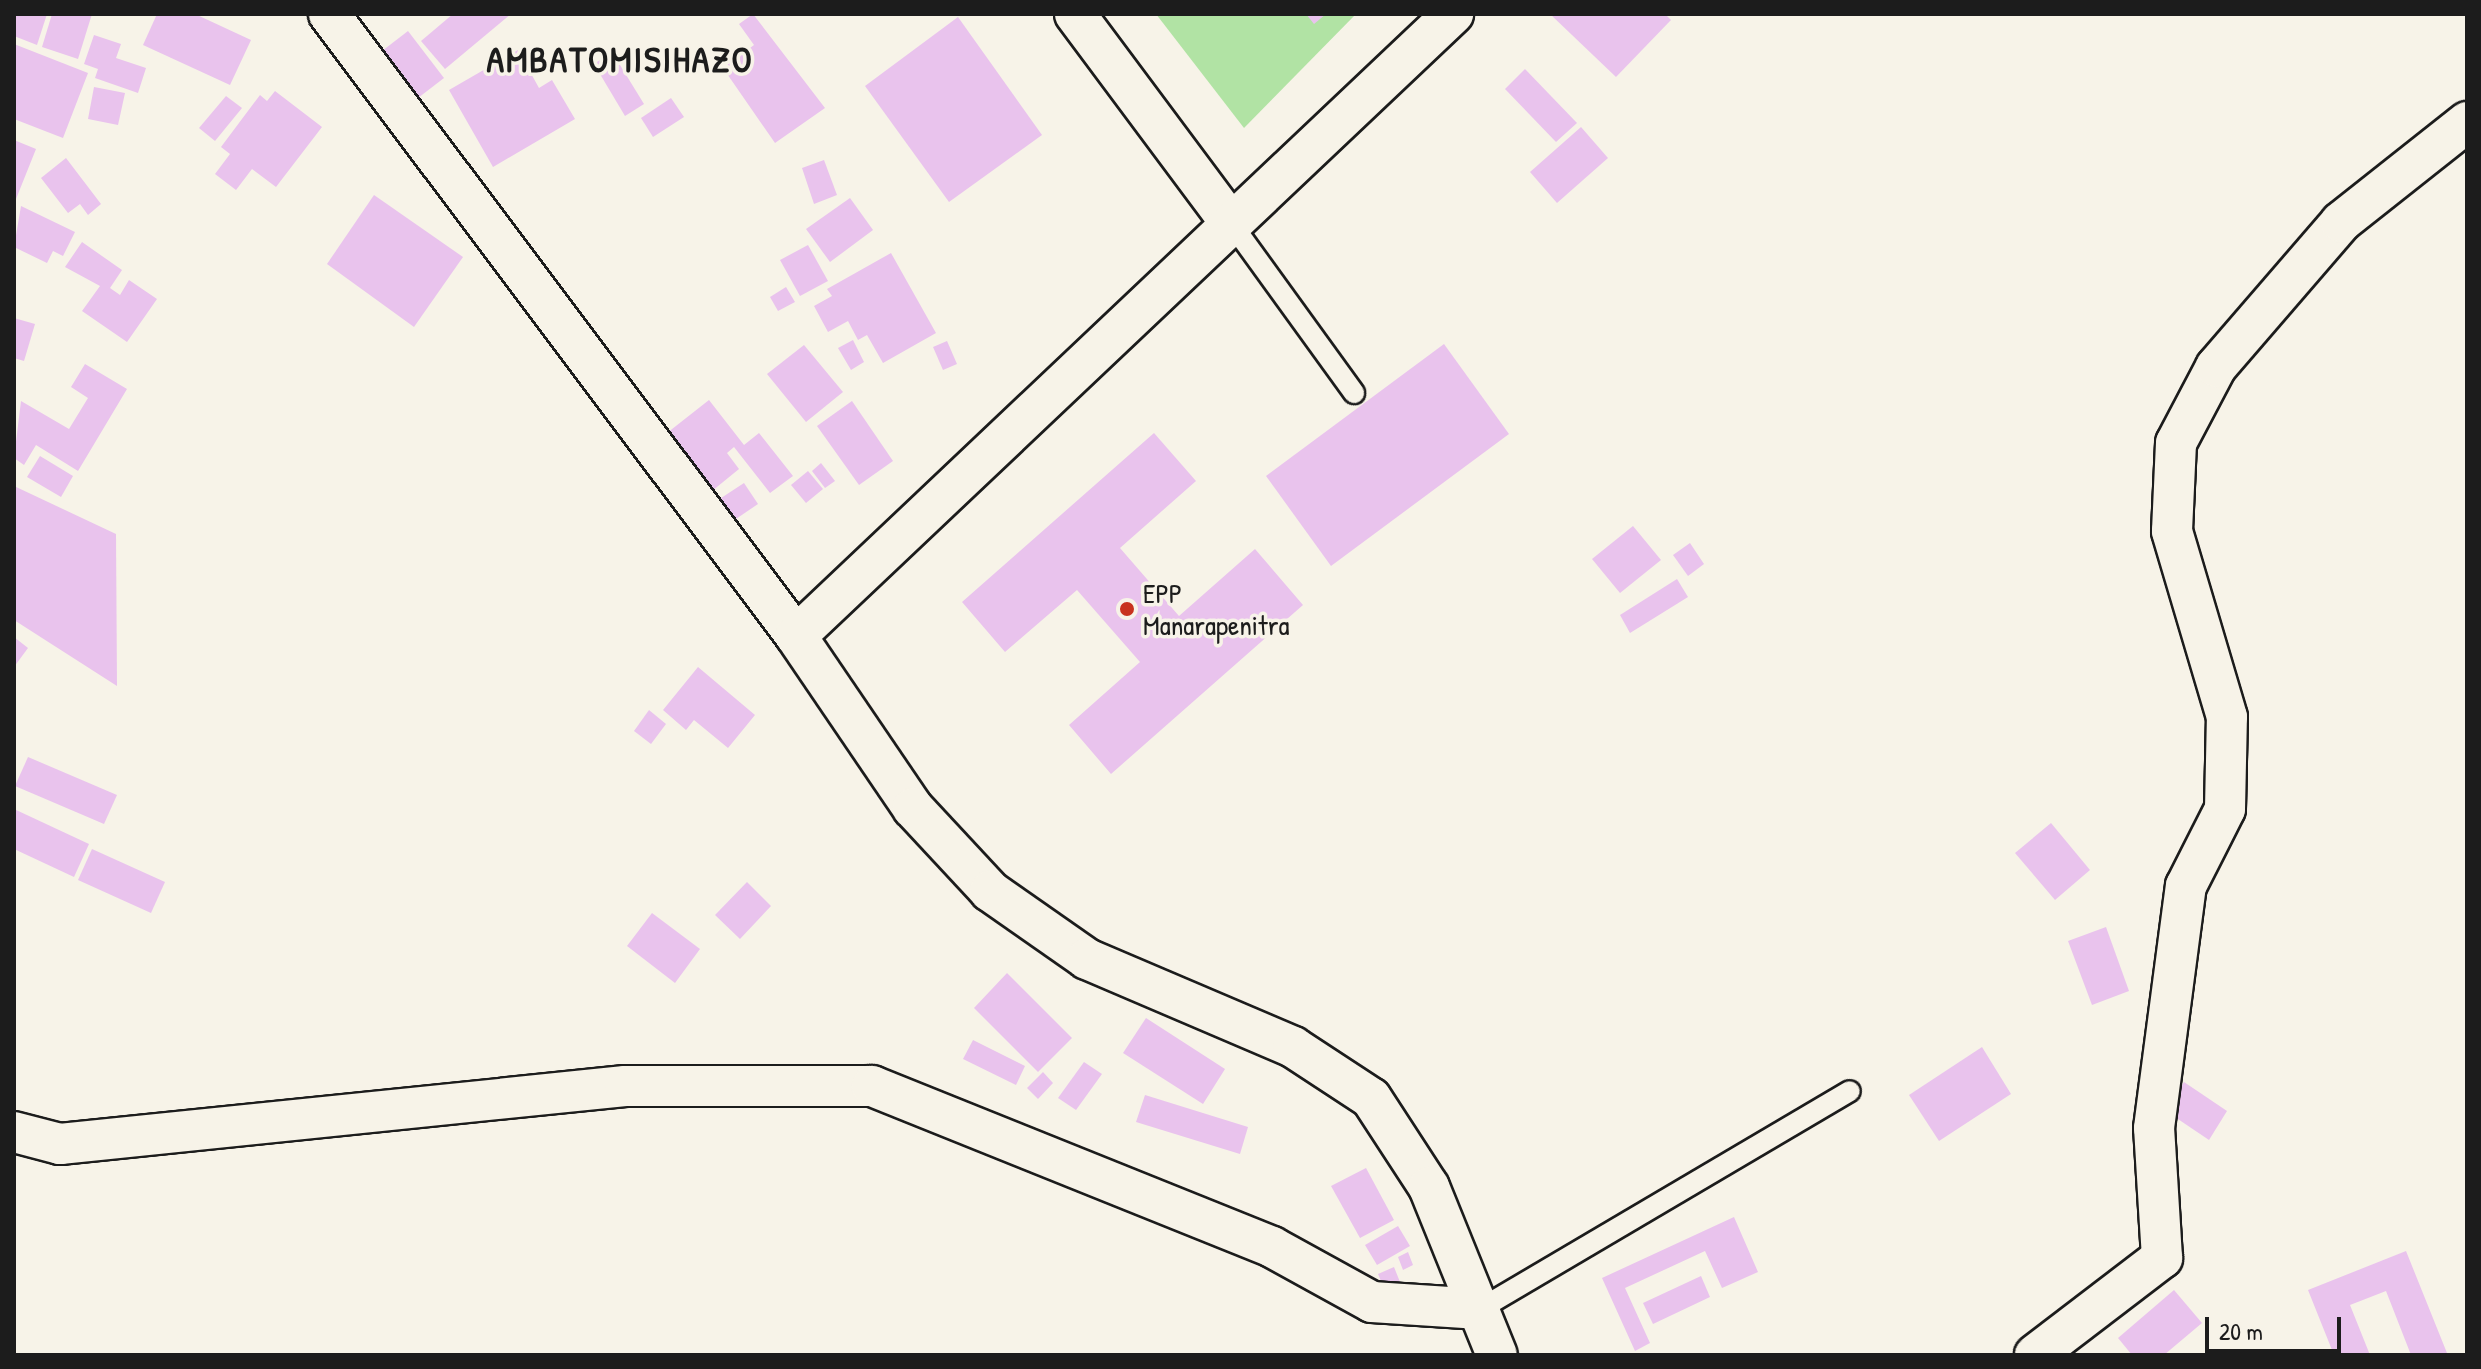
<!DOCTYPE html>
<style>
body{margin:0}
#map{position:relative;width:2481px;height:1369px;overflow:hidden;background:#f7f3e8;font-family:"Patrick Hand",sans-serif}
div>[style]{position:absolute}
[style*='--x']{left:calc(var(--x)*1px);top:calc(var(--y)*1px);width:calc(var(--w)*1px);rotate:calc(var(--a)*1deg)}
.green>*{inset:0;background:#b1e3a4}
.building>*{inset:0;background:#e9c3ed}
.roads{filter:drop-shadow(2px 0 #1c1c1c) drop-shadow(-2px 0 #1c1c1c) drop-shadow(0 2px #1c1c1c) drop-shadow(0 -2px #1c1c1c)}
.service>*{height:20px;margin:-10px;padding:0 10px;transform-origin:10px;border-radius:10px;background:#f7f3e8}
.minor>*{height:40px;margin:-20px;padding:0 20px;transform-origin:20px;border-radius:20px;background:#f7f3e8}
.dots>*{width:22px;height:22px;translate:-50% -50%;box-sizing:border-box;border:4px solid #f7f3e8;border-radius:50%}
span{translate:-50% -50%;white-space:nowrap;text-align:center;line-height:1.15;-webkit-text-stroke:7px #f7f3e8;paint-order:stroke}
.poi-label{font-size:28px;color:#1c1c1c}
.left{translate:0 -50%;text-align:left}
.district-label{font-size:36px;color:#1c1c1c;font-weight:700;letter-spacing:2px}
.frame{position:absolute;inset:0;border:16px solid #1c1c1c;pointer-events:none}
.scale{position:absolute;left:2205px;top:1317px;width:136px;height:36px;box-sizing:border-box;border:4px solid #1c1c1c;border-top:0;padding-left:10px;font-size:24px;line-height:28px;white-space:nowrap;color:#1c1c1c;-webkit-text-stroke:6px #f7f3e8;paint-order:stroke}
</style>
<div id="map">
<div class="green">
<div style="clip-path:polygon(1156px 14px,1356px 14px,1244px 128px)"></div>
</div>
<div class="building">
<div style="clip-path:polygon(14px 14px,47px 14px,37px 45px,14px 36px)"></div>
<div style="clip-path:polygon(52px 14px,92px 14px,78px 59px,42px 47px)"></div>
<div style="clip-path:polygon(157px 14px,195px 14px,251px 40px,230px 85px,143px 45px)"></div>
<div style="clip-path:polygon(453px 14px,511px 14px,445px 69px,421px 41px)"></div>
<div style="clip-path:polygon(753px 14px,825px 108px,775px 143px,723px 68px,754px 45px,739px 24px)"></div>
<div style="clip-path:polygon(1306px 14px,1326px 14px,1314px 24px)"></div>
<div style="clip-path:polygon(1550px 14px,1665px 14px,1671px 20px,1616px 77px)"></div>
<div style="clip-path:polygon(958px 17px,1042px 135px,949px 202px,865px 86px)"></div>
<div style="clip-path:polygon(408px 31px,444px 78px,418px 98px,382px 51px)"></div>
<div style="clip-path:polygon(94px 35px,121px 44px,116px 58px,146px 68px,138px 93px,95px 78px,98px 69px,84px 64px)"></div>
<div style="clip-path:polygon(14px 44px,88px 73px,63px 138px,14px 119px)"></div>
<div style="clip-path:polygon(518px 50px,539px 88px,552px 80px,575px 119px,493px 167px,449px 90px)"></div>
<div style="clip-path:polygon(612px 52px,644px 104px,625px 116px,594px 64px)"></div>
<div style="clip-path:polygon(1525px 69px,1577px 123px,1556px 142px,1505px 89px)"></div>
<div style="clip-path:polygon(94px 87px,125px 93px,118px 125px,88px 119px)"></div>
<div style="clip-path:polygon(275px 91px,322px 127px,276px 187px,252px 169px,236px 190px,215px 174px,230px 154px,221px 147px,260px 95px,267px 101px)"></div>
<div style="clip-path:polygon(226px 96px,242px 108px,215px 141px,199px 128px)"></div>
<div style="clip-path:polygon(671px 98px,684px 117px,653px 137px,641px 118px)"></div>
<div style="clip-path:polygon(1581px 127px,1608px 158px,1557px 203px,1530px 172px)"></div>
<div style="clip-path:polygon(14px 140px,36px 149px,14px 204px)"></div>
<div style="clip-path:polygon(66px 158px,101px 204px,88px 215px,80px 204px,68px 213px,41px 178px)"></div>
<div style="clip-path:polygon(824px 160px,837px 195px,814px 204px,802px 168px)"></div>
<div style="clip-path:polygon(374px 195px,463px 257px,414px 327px,327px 264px)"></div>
<div style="clip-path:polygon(850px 198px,873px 230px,830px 262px,806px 229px)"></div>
<div style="clip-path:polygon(21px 206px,75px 232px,63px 256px,53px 251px,47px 263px,14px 247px)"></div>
<div style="clip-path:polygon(82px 242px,122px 270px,110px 288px,120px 295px,129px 280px,157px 299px,127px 342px,82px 311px,100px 286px,65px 267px)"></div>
<div style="clip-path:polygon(808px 245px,828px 281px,800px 296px,780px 260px)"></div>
<div style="clip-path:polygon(891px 253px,936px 333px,883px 363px,867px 335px,858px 340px,848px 321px,828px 332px,814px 306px,832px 296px,827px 289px)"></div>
<div style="clip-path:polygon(786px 287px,795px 302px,778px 311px,770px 297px)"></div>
<div style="clip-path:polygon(14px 318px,35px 324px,24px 361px,14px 358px)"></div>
<div style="clip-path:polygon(853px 340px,864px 362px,851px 370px,838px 348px)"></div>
<div style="clip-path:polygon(947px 341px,957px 364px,943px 370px,933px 347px)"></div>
<div style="clip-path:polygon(1444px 344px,1509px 434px,1331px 566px,1266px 476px)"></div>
<div style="clip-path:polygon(804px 345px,843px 392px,806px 422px,767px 374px)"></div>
<div style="clip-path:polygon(85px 364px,127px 389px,78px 471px,36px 445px,24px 465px,14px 458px,21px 401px,69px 429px,88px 398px,71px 387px)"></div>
<div style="clip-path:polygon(709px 400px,744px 445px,759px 433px,793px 476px,770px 493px,734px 447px,727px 453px,739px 469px,712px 491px,667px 433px)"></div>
<div style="clip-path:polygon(852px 401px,893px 461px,859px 485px,817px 426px)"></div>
<div style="clip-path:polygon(1154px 433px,1196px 481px,1120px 548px,1179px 616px,1255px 549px,1303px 605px,1111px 774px,1069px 725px,1140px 662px,1077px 590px,1005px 652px,962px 602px)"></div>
<div style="clip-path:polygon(40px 456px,73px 476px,61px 497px,27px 477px)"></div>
<div style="clip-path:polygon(821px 463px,835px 481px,825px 488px,812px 471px)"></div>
<div style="clip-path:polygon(808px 471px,823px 489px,806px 503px,791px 485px)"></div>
<div style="clip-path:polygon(744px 483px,758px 504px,730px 523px,715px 502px)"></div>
<div style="clip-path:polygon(14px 486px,116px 534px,117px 686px,14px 620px)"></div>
<div style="clip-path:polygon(1633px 526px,1661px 560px,1620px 593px,1592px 559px)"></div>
<div style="clip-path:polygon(1690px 543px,1704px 564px,1688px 576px,1673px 555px)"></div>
<div style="clip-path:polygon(1677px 579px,1688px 597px,1630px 633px,1620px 615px)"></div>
<div style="clip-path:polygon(14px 637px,28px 648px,14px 667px)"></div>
<div style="clip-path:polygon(698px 667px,755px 715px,728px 748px,694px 720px,686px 730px,663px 710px)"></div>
<div style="clip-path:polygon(649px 710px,666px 724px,651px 744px,634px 731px)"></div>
<div style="clip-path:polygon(28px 757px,117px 795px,104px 824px,15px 786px)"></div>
<div style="clip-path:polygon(14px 809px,89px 844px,74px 877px,14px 849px)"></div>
<div style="clip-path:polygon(2051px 823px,2090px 870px,2055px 900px,2015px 853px)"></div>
<div style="clip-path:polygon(92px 849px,165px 882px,151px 913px,78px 880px)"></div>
<div style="clip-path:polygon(747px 882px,771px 906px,740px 939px,715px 915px)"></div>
<div style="clip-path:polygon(652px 913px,700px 949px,675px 983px,627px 946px)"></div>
<div style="clip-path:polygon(2106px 927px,2129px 991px,2092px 1005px,2068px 941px)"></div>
<div style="clip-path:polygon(1007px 973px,1072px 1038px,1038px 1072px,974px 1008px)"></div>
<div style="clip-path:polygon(1146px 1018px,1225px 1069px,1203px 1104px,1123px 1053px)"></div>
<div style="clip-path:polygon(973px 1040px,1025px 1066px,1016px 1085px,963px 1059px)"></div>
<div style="clip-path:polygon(1982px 1047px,2011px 1094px,1939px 1141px,1909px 1095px)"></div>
<div style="clip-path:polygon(1084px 1062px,1102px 1074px,1076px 1110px,1058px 1098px)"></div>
<div style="clip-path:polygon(1043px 1072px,1053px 1083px,1038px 1099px,1027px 1088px)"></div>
<div style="clip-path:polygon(2184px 1082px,2227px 1111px,2209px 1140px,2166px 1111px)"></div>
<div style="clip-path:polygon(1145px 1095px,1248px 1127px,1240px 1154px,1136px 1122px)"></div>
<div style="clip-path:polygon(1366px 1168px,1394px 1220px,1360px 1238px,1331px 1186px)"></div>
<div style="clip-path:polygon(1734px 1217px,1758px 1272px,1722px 1288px,1705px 1251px,1625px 1288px,1650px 1343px,1635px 1351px,1602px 1278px)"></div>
<div style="clip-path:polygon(1398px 1226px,1410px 1246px,1377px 1265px,1365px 1245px)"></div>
<div style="clip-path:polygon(2406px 1251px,2447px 1353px,2411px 1355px,2386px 1291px,2350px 1305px,2370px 1355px,2334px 1355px,2308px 1290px)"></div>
<div style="clip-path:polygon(1408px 1252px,1413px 1265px,1403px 1270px,1398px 1257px)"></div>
<div style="clip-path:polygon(1394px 1267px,1400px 1282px,1384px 1288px,1378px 1274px)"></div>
<div style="clip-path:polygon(1701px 1276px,1710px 1297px,1653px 1324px,1643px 1303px)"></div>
<div style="clip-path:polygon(2174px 1290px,2202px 1323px,2164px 1355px,2132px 1355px,2118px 1338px)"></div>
</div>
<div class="roads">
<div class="service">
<div style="--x:1231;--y:223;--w:210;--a:54.1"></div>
<div style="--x:1480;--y:1309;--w:429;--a:-30.5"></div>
</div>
<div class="minor">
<div style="--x:329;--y:14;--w:778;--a:53.1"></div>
<div style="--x:796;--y:636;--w:208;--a:55.8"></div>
<div style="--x:913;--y:808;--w:113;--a:47.1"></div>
<div style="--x:990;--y:891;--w:118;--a:35"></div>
<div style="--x:1087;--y:959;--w:224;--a:23.1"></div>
<div style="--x:1293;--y:1047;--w:93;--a:33.2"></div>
<div style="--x:1371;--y:1098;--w:106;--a:56.9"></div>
<div style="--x:1429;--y:1187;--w:181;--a:68"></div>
<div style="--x:1075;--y:14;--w:261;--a:53.3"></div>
<div style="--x:796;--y:636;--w:905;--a:-43.43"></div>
<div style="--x:14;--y:1132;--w:48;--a:14.6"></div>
<div style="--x:60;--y:1144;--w:568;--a:-5.86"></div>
<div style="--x:625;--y:1086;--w:247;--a:0"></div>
<div style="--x:872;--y:1086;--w:431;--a:21.9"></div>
<div style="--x:1272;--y:1247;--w:114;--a:28.8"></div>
<div style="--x:1372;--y:1302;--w:108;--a:3.7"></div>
<div style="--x:2035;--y:1355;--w:160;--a:-37.4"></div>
<div style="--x:2162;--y:1258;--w:130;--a:-93.5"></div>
<div style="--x:2154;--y:1128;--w:244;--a:-82.5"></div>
<div style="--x:2186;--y:886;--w:86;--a:-63.1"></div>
<div style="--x:2225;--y:809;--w:92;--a:-88.8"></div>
<div style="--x:2227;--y:717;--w:194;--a:-106.5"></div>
<div style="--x:2172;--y:531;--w:88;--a:-87.4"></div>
<div style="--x:2176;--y:443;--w:86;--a:-62.2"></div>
<div style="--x:2216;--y:367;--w:191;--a:-49.2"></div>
<div style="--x:2341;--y:222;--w:161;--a:-38.4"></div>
</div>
</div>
<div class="dots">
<div style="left:1127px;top:609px;background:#c8321e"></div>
</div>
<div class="poi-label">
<span class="left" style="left:1143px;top:609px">EPP<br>Manarapenitra</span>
</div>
<div class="district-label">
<span style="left:620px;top:59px">AMBATOMISIHAZO</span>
</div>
<div class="frame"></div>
<div class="scale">20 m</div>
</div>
